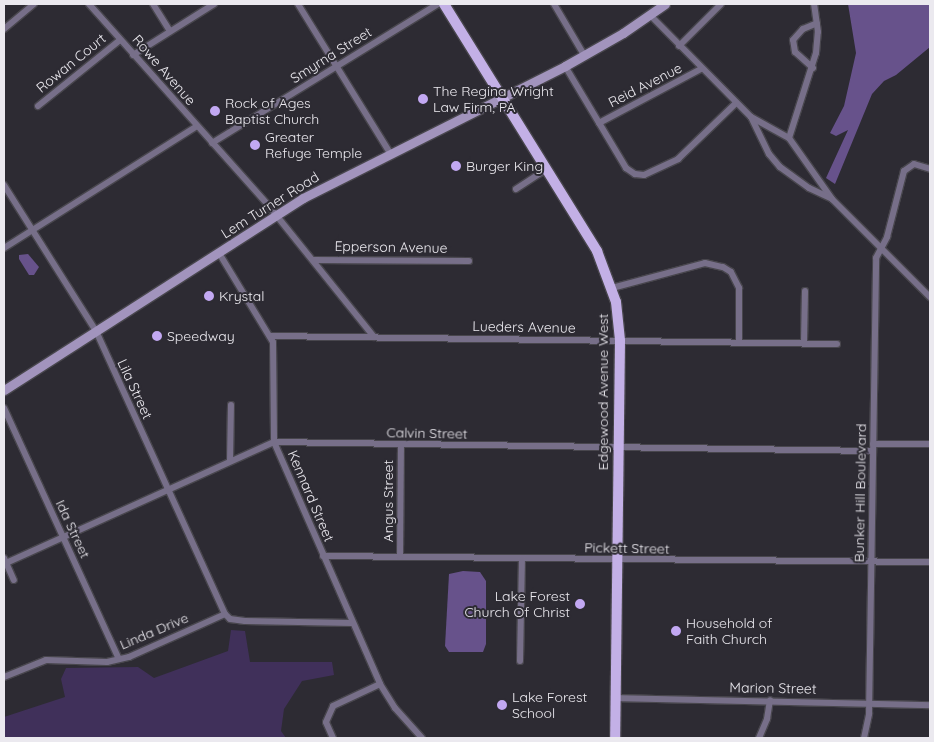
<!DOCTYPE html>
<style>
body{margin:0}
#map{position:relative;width:934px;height:742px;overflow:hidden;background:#2d2b33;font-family:Quicksand,sans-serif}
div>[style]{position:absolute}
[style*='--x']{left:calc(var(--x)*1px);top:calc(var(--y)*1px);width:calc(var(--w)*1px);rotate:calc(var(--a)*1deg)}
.green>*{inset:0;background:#40305a}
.water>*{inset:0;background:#67528b}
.roads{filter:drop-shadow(1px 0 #48464d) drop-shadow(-1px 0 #48464d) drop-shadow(0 1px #48464d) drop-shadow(0 -1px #48464d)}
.minor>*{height:6px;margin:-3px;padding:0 3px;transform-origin:3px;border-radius:3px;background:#776f89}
.secondary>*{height:9px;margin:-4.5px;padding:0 4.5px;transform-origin:4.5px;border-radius:4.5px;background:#a294bd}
.primary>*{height:10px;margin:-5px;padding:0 5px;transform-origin:5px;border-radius:5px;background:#c3b0e6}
.dots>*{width:14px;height:14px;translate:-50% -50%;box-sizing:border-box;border:2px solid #2d2b33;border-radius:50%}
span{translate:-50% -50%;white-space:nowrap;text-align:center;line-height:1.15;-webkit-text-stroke:4px #2d2b33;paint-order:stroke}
.street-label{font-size:14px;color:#ebe9ef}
.poi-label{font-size:14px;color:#ebe9ef}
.left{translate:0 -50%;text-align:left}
.right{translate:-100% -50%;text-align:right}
.frame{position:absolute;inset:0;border:5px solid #ebe9ef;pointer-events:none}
</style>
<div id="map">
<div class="green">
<div style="clip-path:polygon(231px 630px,245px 631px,250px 662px,332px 662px,334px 675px,302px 681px,284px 709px,281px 731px,286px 738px,4px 738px,4px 717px,65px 697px,61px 679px,66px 668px,138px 667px,154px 678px,228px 651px)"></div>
</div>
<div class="water">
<div style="clip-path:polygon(848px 4px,930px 4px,930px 47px,896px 75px,884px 81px,872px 94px,835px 184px,826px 178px,848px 130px,836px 136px,830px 133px,844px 106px,856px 53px)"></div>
<div style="clip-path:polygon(28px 254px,39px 267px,34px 275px,29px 275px,19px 259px,19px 255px)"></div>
<div style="clip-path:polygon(463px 571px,480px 572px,486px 581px,486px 644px,483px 652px,449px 652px,445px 646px,449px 574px)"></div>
</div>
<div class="roads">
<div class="minor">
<div style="--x:89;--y:4;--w:269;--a:48.3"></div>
<div style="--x:268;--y:205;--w:169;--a:51.2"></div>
<div style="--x:153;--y:4;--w:32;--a:58"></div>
<div style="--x:298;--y:4;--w:175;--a:58.3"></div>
<div style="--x:554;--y:4;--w:59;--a:59.5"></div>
<div style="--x:651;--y:16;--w:142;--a:45.3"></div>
<div style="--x:751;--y:117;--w:43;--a:28.9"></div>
<div style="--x:789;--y:138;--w:75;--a:54.8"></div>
<div style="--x:832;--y:199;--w:139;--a:45"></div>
<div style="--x:4;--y:29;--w:39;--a:-40"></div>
<div style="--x:679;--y:46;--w:59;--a:-45"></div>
<div style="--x:133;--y:55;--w:96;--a:-32.2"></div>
<div style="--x:565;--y:66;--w:119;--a:59.1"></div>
<div style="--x:626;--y:168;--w:11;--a:34"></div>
<div style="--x:635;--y:174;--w:9;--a:6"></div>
<div style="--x:644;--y:175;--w:38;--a:-25"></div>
<div style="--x:678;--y:159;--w:81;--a:-44"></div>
<div style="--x:813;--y:68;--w:24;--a:-138"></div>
<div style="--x:795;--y:52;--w:12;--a:-99"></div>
<div style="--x:793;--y:40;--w:15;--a:-48"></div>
<div style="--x:803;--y:29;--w:15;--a:-23"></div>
<div style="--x:38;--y:106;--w:105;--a:-38.8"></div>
<div style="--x:751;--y:117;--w:41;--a:64.1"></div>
<div style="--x:769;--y:154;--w:17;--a:50"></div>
<div style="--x:780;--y:167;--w:36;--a:36"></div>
<div style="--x:809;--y:188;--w:23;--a:25"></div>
<div style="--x:599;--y:123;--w:115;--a:-27.9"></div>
<div style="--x:789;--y:138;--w:89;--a:-72.4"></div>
<div style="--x:816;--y:53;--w:21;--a:-85"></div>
<div style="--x:818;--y:32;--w:28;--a:-98"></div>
<div style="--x:212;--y:143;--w:265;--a:-31.6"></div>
<div style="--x:4;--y:185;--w:173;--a:57.8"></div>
<div style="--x:96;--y:331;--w:311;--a:65.5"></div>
<div style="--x:225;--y:614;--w:7;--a:45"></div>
<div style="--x:230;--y:619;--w:15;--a:8"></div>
<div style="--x:245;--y:621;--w:107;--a:1.1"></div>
<div style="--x:516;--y:189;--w:37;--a:-33"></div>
<div style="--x:4;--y:248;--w:228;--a:-32.3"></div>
<div style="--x:219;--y:253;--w:104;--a:58.8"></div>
<div style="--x:273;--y:342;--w:100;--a:89.4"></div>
<div style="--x:274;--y:442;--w:264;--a:66.3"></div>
<div style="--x:380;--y:684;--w:28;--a:58"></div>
<div style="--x:395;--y:708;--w:40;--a:48"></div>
<div style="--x:313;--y:260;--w:156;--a:0.4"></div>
<div style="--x:612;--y:288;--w:96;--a:-15"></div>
<div style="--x:705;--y:263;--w:18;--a:13"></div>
<div style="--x:723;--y:267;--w:9;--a:32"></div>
<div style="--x:731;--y:272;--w:18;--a:63"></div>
<div style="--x:739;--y:288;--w:54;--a:90"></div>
<div style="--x:271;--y:336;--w:566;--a:0.81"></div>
<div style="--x:804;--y:343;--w:52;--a:-88.9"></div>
<div style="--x:4;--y:408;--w:276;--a:65.4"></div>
<div style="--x:873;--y:444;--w:57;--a:0"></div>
<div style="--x:230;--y:461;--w:56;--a:-89"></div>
<div style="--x:323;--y:556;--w:607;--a:0.57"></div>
<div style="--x:400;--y:557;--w:111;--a:-89.5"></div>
<div style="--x:4;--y:558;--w:24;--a:66"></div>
<div style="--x:6;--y:563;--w:294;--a:-24.3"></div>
<div style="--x:274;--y:442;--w:599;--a:0.86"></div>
<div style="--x:520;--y:661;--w:103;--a:-88.9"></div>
<div style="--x:4;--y:677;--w:45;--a:-22"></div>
<div style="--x:46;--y:660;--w:61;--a:1.9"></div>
<div style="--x:107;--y:662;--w:23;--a:-13"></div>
<div style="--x:129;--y:657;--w:105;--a:-24.1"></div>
<div style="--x:615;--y:698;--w:315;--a:1.3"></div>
<div style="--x:333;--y:738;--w:17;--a:-114"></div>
<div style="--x:326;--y:722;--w:17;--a:-66"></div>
<div style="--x:333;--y:706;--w:52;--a:-25.1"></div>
<div style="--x:759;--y:738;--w:21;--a:-67"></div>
<div style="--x:767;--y:719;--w:19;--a:-81"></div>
<div style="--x:864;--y:738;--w:25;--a:-78"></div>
<div style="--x:869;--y:714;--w:456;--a:-89.1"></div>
<div style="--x:876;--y:258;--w:24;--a:-62"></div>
<div style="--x:887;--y:237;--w:68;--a:-75.6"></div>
<div style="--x:904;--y:171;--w:12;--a:-35"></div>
<div style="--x:914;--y:164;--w:17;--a:17"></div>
</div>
<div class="secondary">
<div style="--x:4;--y:390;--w:355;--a:-32.7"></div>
<div style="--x:303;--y:198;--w:293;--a:-26.7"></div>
<div style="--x:565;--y:66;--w:67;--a:-29.6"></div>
<div style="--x:623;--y:33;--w:51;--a:-34.6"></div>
</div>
<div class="primary">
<div style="--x:444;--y:4;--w:291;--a:58.2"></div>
<div style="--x:597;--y:251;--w:54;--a:69.6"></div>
<div style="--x:616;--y:302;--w:39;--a:84"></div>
<div style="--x:620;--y:341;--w:397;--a:90.7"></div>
</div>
</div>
<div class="dots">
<div style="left:423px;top:99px;background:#c2a8f2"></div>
<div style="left:215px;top:111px;background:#c2a8f2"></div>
<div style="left:255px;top:145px;background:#c2a8f2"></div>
<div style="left:456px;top:166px;background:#c2a8f2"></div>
<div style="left:209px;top:296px;background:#c2a8f2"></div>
<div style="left:157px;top:336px;background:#c2a8f2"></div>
<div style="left:580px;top:604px;background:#c2a8f2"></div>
<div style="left:676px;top:631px;background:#c2a8f2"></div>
<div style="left:502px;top:705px;background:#c2a8f2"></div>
</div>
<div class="street-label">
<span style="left:331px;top:55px;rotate:-32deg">Smyrna Street</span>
<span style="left:71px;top:63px;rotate:-39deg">Rowan Court</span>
<span style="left:164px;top:70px;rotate:49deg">Rowe Avenue</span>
<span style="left:645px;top:85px;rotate:-27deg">Reid Avenue</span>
<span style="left:270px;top:205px;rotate:-32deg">Lem Turner Road</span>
<span style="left:391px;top:247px;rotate:1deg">Epperson Avenue</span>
<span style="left:524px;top:327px;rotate:1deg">Lueders Avenue</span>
<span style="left:135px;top:389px;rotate:65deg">Lila Street</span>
<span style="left:603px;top:392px;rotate:-90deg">Edgewood Avenue West</span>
<span style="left:427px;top:433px;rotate:1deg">Calvin Street</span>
<span style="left:860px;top:493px;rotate:-89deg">Bunker Hill Boulevard</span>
<span style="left:311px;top:496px;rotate:67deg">Kennard Street</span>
<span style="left:388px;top:501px;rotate:-90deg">Angus Street</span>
<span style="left:73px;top:529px;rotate:65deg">Ida Street</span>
<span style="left:627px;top:548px;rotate:1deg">Pickett Street</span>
<span style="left:154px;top:631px;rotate:-23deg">Linda Drive</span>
<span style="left:773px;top:688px;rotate:1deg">Marion Street</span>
</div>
<div class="poi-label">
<span class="left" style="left:433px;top:99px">The Regina Wright<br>Law Firm, PA</span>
<span class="left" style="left:225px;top:111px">Rock of Ages<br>Baptist Church</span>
<span class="left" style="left:265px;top:145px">Greater<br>Refuge Temple</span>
<span class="left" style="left:466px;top:166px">Burger King</span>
<span class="left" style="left:219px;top:296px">Krystal</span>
<span class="left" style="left:167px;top:336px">Speedway</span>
<span class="right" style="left:570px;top:604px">Lake Forest<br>Church Of Christ</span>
<span class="left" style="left:686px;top:631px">Household of<br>Faith Church</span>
<span class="left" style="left:512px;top:705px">Lake Forest<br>School</span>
</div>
<div class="frame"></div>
</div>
